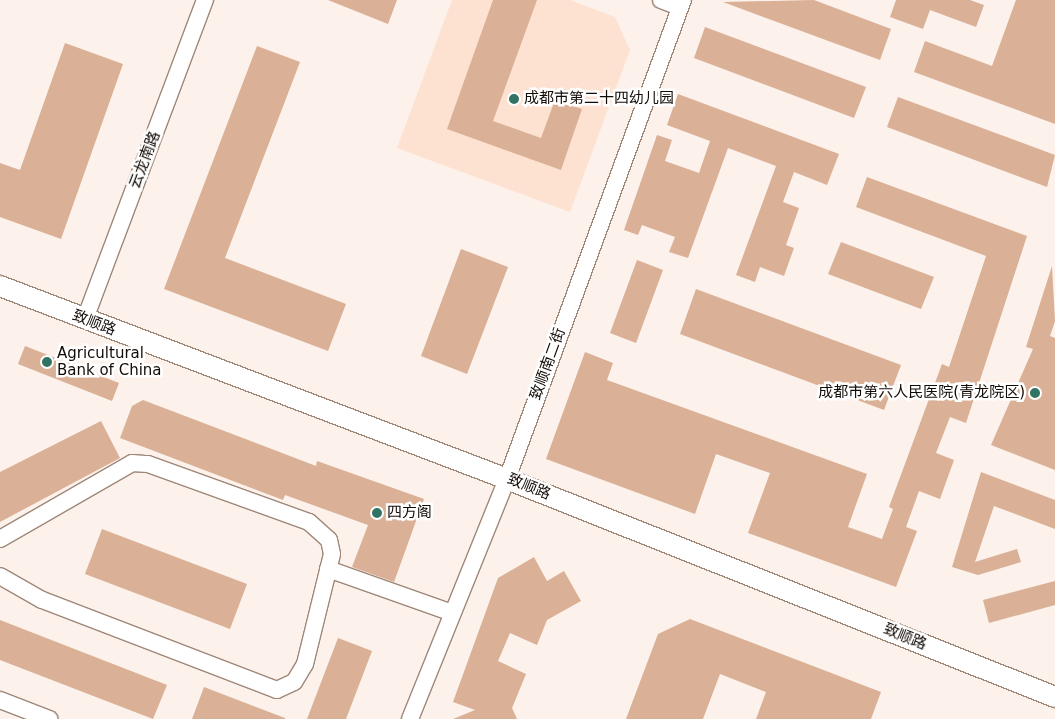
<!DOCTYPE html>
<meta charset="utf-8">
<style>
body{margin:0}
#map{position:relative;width:1055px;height:719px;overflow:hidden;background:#fcf1eb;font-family:"DejaVu Sans","Noto Sans SC",sans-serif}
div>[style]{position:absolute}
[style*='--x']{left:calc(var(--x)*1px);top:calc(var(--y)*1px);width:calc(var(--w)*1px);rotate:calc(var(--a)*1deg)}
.built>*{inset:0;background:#fde2d1}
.building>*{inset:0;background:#dab096}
.roads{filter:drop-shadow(1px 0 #9f8778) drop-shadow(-1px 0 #9f8778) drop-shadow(0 1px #9f8778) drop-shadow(0 -1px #9f8778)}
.minor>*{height:16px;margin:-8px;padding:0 8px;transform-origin:8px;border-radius:8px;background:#fff}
.tertiary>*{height:20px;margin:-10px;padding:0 10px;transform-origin:10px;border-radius:10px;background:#fff}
.dots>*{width:14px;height:14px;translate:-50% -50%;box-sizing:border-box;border:2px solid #fff;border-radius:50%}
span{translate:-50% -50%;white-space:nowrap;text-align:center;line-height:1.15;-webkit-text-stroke:5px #fff;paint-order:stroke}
.poi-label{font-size:15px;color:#130b06}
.left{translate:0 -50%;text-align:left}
.right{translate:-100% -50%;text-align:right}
.street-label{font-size:15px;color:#130b06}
</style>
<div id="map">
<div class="built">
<div style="clip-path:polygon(452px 0,570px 0,615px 17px,630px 50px,570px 212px,397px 148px)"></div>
</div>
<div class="building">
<div style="clip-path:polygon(328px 0,397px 0,388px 24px)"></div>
<div style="clip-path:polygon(493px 0,537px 0,493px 121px,541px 138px,555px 100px,582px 109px,561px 170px,447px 129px)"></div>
<div style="clip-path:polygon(814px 0,891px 29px,880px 60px,723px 2px)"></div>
<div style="clip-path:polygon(896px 0,970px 0,984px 5px,976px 27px,930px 10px,923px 29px,890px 17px)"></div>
<div style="clip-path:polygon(1016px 0,1055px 0,1055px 124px,914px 72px,925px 41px,992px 66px)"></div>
<div style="clip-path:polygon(705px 27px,866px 87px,854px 118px,694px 58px)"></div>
<div style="clip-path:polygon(65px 43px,123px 64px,61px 239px,0 217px,0 163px,20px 170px)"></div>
<div style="clip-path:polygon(257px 46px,300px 62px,225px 258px,346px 304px,328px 351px,164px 289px)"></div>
<div style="clip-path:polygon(678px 94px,839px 154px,827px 185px,794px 172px,783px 202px,799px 208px,786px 245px,794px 248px,784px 276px,760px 267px,755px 282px,736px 275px,776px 166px,728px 148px,688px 258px,669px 252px,675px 237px,642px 225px,638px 235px,624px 230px,657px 135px,672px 140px,665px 161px,699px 173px,710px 141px,667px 125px)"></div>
<div style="clip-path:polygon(898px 97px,1055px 155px,1047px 187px,887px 127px)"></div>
<div style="clip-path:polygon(867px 177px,1027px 236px,966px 423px,950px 417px,936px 453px,954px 460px,940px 499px,919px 491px,906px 527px,917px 531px,896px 587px,748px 533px,770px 473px,716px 454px,695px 514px,546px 459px,585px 352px,613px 363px,607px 380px,867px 474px,848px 527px,882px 539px,893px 509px,889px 507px,942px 364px,949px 367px,986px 256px,856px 207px)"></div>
<div style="clip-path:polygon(841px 242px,934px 277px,921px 309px,828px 274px)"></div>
<div style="clip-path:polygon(461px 249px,508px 267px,467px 374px,421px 356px)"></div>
<div style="clip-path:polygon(637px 260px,663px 270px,636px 343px,610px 333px)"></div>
<div style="clip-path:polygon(1052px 266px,1055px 321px,1050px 336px,1055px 338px,1055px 470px,991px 445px,1033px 349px,1026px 347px)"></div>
<div style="clip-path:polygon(696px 289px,901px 365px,884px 410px,680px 334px)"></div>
<div style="clip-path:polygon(25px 346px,119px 383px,112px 401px,18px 364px)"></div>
<div style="clip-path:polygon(143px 400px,316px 466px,317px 461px,424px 499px,394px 582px,352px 567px,368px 525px,285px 495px,283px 500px,120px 438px,132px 406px)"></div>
<div style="clip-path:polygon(101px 421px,120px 458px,0 522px,0 472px)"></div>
<div style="clip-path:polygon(981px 472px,1055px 500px,1055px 529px,994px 506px,975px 562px,1017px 549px,1021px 562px,978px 575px,952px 567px)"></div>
<div style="clip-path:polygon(102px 529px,247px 584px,230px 629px,85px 574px)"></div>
<div style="clip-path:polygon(534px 557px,547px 581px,564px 571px,581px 601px,547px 620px,537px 645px,510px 633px,498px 661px,526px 674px,512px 708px,517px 719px,453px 719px,475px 710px,453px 702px,498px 578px)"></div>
<div style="clip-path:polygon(1055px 581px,1055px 605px,989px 623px,983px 600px)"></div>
<div style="clip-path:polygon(690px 619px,881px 692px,871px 719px,756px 719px,766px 692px,720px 674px,703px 719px,626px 719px,658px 634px)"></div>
<div style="clip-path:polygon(0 620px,167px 685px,153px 719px,0 660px)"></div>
<div style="clip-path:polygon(338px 638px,372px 651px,346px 719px,307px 719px)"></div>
<div style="clip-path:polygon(204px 687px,285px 718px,285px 719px,192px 719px)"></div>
</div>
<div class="roads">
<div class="minor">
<div style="--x:661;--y:0;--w:17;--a:21"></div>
<div style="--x:85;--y:319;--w:341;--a:-69.4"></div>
<div style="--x:0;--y:539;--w:152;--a:-29.9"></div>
<div style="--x:132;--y:463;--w:16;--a:4"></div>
<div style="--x:148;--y:464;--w:171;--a:19.8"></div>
<div style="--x:309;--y:522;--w:27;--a:42"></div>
<div style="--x:329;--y:540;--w:14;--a:78"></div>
<div style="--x:332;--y:554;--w:113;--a:103.8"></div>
<div style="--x:305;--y:664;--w:21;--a:121"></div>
<div style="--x:294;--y:682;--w:19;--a:155"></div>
<div style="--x:277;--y:690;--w:252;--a:-159"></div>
<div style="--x:42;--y:600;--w:48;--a:-150.3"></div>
<div style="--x:328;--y:569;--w:132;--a:19.5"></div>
<div style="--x:0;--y:700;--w:53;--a:21.2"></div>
<div style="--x:410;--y:719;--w:259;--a:-68"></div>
<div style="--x:507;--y:479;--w:510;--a:-69.83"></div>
</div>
<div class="tertiary">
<div style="--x:0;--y:286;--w:542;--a:20.84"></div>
<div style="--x:507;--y:479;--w:590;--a:21.69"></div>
</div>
</div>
<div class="dots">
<div style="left:514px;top:99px;background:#327464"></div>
<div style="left:47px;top:362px;background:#327464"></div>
<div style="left:1035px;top:393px;background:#327464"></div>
<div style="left:377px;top:513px;background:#327464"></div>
</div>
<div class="poi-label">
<span class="left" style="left:524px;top:99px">成都市第二十四幼儿园</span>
<span class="left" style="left:57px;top:362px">Agricultural<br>Bank of China</span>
<span class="right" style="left:1025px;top:393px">成都市第六人民医院(青龙院区)</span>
<span class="left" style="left:387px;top:513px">四方阁</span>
</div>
<div class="street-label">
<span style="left:145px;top:160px;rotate:-69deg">云龙南路</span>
<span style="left:94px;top:323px;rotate:21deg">致顺路</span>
<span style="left:548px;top:364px;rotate:-70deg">致顺南二街</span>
<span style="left:529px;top:487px;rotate:22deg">致顺路</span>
<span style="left:905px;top:637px;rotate:22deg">致顺路</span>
</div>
</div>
